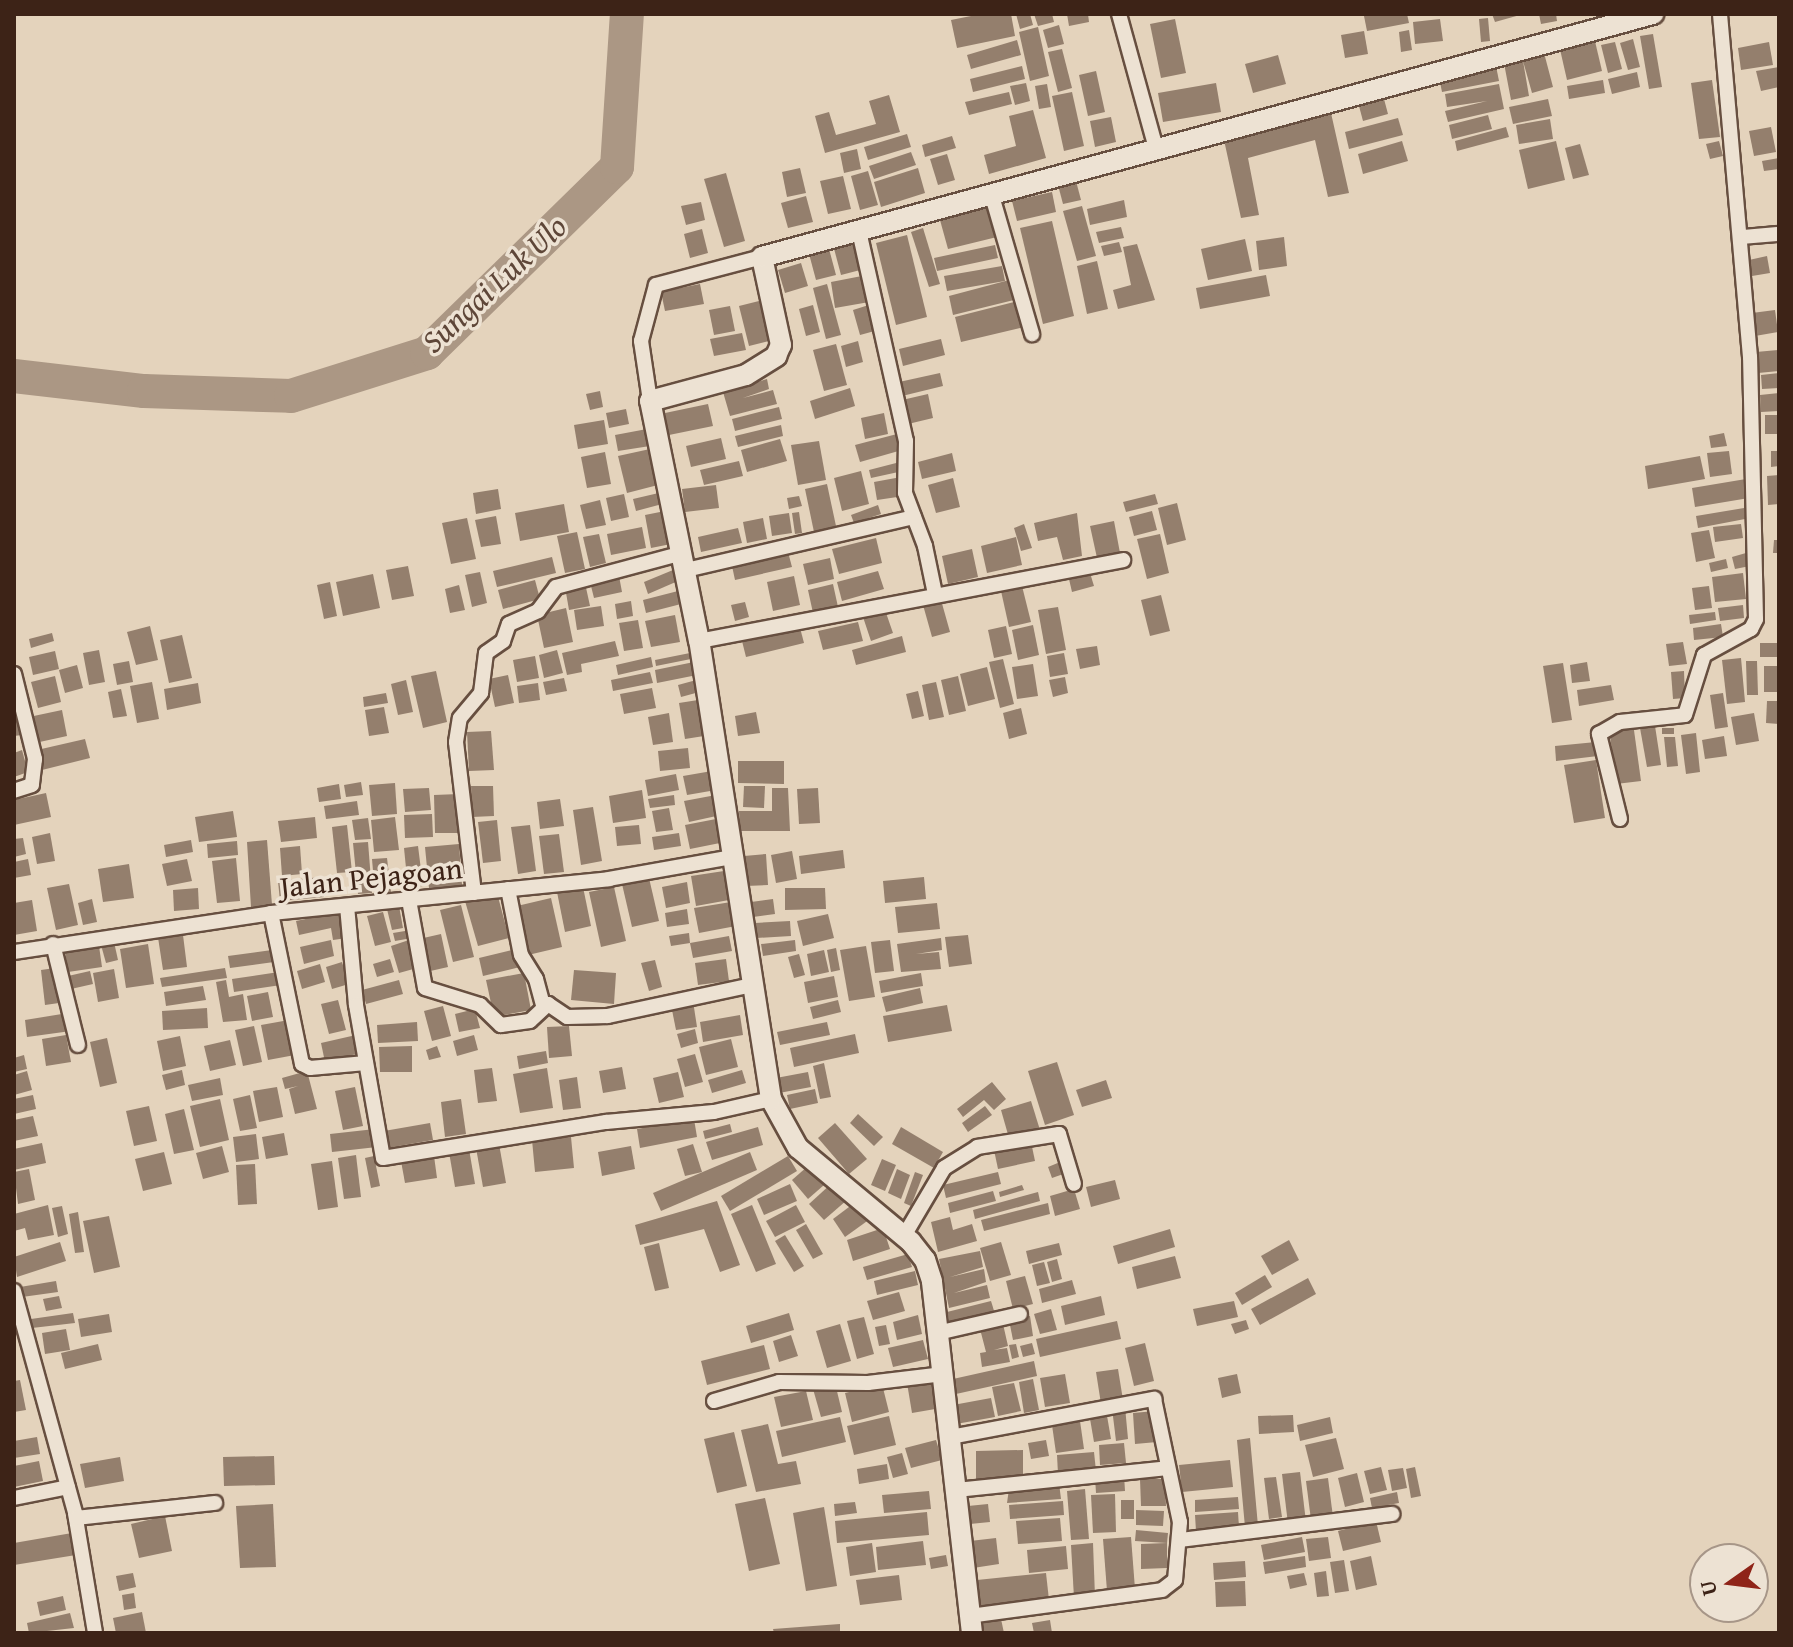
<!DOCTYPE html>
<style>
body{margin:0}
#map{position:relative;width:1793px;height:1647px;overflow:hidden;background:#e4d3bc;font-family:"Gentium Book Plus",serif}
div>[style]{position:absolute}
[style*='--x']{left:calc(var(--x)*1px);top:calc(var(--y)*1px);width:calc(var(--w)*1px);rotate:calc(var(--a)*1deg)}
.river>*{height:34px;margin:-17px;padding:0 17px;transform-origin:17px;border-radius:17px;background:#ab9784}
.building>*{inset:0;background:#947f6d}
.roads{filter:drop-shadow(2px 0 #674f40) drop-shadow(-2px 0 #674f40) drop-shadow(0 2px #674f40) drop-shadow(0 -2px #674f40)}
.street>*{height:14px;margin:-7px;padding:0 7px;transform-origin:7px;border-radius:7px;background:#ede2d3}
.secondary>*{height:20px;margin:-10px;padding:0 10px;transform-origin:10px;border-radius:10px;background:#ede2d3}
span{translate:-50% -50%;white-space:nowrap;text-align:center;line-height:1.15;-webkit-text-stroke:7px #ede2d3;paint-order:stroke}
.street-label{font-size:30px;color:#3d2317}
.water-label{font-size:32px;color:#5e4638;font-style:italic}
.frame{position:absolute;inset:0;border:16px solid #3d2317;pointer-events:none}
.north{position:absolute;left:1689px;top:1543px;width:80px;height:80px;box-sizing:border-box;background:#ede2d3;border:2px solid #a79688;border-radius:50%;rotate:256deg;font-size:22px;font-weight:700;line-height:32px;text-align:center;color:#3d2317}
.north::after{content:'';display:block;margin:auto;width:28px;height:36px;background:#8f2418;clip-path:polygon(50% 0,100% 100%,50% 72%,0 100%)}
</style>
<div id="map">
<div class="river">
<div style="--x:14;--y:376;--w:131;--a:6.6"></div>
<div style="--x:144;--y:391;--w:147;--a:1.9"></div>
<div style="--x:291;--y:396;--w:143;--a:-17.5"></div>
<div style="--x:427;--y:353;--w:266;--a:-44.4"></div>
<div style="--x:617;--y:167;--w:153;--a:-86.3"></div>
</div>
<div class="building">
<div style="clip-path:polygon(981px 14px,1011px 14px,1015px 36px,957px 48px,951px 20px)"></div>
<div style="clip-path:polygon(1016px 14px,1030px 14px,1033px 25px,1020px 29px)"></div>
<div style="clip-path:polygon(1034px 14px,1052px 14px,1054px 22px,1038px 26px)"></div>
<div style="clip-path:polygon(1067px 14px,1088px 14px,1089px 22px,1069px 26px)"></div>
<div style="clip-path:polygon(1407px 14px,1409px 23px,1367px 31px,1364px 16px)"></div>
<div style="clip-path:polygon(1492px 14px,1520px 14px,1520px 15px,1495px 22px)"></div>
<div style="clip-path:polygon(1539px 14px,1556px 14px,1557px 21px,1541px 24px)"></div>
<div style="clip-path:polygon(1488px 18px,1490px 41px,1481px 42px,1479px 19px)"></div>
<div style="clip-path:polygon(1175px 19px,1186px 73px,1161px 78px,1150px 24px)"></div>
<div style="clip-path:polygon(1440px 19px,1443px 41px,1415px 44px,1413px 22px)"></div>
<div style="clip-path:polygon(1059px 25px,1064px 44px,1048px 48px,1043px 30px)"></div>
<div style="clip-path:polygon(1038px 27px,1049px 76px,1030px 81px,1019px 32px)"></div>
<div style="clip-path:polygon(1409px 30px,1412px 50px,1401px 52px,1399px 32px)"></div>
<div style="clip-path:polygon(1364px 31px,1368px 54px,1345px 58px,1341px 35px)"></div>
<div style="clip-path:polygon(1653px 34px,1662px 87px,1649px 89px,1640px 36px)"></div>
<div style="clip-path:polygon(1594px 37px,1602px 71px,1567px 80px,1559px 45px)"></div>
<div style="clip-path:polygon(1633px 39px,1640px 67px,1628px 70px,1620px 43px)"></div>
<div style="clip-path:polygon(1017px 40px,1021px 55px,971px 69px,967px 55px)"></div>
<div style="clip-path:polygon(1615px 42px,1622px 69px,1608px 73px,1601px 45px)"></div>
<div style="clip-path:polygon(1769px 42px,1773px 65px,1741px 70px,1738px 48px)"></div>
<div style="clip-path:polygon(1062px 49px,1072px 88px,1058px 92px,1048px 52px)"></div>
<div style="clip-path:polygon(1543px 49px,1553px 87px,1532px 93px,1523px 61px,1529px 96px,1511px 100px,1503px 58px)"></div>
<div style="clip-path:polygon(1278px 55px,1286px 84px,1253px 93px,1245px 64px)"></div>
<div style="clip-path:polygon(1022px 66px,1025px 79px,973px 92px,970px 79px)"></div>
<div style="clip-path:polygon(1496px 66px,1499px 81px,1442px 92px,1439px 77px)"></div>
<div style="clip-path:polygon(1779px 67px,1779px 87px,1761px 91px,1756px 71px)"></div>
<div style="clip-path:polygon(1096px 71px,1105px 112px,1088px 116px,1079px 75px)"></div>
<div style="clip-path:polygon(1637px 72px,1640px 87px,1612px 94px,1608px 79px)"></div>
<div style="clip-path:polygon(1603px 80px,1605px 93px,1569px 99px,1567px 86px)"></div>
<div style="clip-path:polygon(1712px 80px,1720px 137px,1699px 139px,1691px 83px)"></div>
<div style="clip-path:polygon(1026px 83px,1030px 101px,1015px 105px,1010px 86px)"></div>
<div style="clip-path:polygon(1216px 83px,1221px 112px,1163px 122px,1158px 93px)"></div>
<div style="clip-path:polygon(1047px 84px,1051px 107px,1039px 109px,1035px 86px)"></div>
<div style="clip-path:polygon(1499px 84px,1504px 109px,1448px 122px,1445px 111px,1487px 101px,1447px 107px,1445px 94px)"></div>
<div style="clip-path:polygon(1009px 92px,1012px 104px,969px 115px,965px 102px)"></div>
<div style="clip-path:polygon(1072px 92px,1084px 146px,1064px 151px,1052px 96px)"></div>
<div style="clip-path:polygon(889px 95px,900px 132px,825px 153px,815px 116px,829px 112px,836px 135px,876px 124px,869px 101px)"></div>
<div style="clip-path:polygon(1384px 99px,1388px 114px,1363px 121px,1359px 106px)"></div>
<div style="clip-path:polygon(1548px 99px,1552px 116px,1513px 124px,1509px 107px)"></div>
<div style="clip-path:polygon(1033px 110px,1046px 158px,989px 174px,984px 155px,1016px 146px,1009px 116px)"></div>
<div style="clip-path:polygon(1331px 113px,1349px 193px,1328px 197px,1315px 140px,1248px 158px,1259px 215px,1241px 218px,1224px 140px)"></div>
<div style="clip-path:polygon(1488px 115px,1492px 129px,1452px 139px,1449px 125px)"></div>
<div style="clip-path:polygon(1111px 117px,1116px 142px,1095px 147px,1090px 121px)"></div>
<div style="clip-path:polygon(1398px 118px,1403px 135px,1349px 149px,1345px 132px)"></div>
<div style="clip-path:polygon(1550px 119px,1553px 139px,1519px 144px,1516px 125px)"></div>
<div style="clip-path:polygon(1506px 127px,1509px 137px,1457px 151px,1455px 141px)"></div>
<div style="clip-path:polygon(1771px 127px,1776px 152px,1754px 156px,1749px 131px)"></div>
<div style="clip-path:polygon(907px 134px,911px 147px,868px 160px,864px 147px)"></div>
<div style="clip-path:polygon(952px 136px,956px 148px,925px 157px,922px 145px)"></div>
<div style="clip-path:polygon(1402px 141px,1408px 161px,1363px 174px,1358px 154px)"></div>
<div style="clip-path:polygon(1556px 141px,1565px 180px,1528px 189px,1519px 150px)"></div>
<div style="clip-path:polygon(1719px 141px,1723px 156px,1710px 159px,1706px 144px)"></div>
<div style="clip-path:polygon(1580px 144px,1589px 175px,1573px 179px,1565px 148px)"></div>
<div style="clip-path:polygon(857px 149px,861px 169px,844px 173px,840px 153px)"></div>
<div style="clip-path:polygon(911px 152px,916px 165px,874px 179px,869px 166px)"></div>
<div style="clip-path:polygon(947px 154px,955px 180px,938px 185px,930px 159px)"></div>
<div style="clip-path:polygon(1779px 158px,1779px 169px,1764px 171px,1762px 161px)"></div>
<div style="clip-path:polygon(800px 168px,806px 193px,787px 197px,782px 172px)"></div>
<div style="clip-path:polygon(918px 168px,925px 193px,881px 207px,874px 182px)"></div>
<div style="clip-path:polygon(868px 171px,878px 205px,860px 210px,851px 176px)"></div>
<div style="clip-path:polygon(726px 173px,745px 241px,724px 247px,704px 179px)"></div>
<div style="clip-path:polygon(843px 176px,851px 209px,828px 214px,820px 181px)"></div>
<div style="clip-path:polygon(1076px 181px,1081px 200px,1063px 204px,1058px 185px)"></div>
<div style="clip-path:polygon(1052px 192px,1056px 212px,1017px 221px,1012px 201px)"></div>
<div style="clip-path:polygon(806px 196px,813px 222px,788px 228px,781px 203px)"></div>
<div style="clip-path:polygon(1124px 200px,1127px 217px,1090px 225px,1087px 209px)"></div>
<div style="clip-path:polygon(701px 202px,705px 220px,686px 225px,681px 206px)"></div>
<div style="clip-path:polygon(1082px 206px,1096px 256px,1077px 261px,1063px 211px)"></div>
<div style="clip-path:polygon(990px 207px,997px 237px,948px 249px,940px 220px)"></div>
<div style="clip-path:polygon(1052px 221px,1074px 316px,1043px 324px,1020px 228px)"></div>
<div style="clip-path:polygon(1121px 227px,1124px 238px,1099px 243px,1096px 232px)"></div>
<div style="clip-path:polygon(923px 228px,940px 284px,929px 287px,911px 232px)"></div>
<div style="clip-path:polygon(702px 229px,708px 253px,690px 258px,684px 234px)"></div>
<div style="clip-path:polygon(859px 233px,868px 268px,841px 275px,832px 241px)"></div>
<div style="clip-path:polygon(907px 235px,927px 317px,896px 325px,876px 243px)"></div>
<div style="clip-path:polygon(1284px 237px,1287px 266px,1259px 270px,1256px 241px)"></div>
<div style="clip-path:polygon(1245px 239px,1252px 271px,1208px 280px,1201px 249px)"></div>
<div style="clip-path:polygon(1119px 242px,1122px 252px,1104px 256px,1101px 246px)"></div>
<div style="clip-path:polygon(1137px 244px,1155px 300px,1118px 309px,1113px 290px,1131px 285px,1123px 247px)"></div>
<div style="clip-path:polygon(828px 245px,836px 275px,816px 280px,808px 250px)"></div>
<div style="clip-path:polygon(995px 245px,998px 258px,937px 271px,934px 258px)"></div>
<div style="clip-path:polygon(1767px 256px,1770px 273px,1752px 276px,1749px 260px)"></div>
<div style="clip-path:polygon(1097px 261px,1108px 309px,1087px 314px,1077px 266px)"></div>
<div style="clip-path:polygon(801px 263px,808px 286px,785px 293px,778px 270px)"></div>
<div style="clip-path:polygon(1002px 266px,1005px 281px,947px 291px,944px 276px)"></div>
<div style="clip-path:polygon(867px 275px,875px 301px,835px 308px,831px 282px)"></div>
<div style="clip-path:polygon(1266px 275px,1270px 296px,1200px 309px,1196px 288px)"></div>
<div style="clip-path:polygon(1013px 279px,1018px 299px,953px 315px,949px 296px)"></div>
<div style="clip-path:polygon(700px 284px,704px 304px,665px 311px,661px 292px)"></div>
<div style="clip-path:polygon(827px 284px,841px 335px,826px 339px,813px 288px)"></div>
<div style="clip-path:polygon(759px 301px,769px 341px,749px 346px,739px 306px)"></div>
<div style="clip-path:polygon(1018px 301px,1024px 327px,961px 342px,955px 317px)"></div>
<div style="clip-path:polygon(875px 303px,882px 329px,860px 335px,853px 310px)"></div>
<div style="clip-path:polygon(813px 305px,820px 332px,806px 336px,799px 309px)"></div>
<div style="clip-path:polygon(730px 306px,735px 331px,714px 335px,709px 310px)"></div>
<div style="clip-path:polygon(1775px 310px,1778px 332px,1755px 336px,1752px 313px)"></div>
<div style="clip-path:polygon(742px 333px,746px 350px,714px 356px,710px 339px)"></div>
<div style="clip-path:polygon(941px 339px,945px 355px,903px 366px,899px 349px)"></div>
<div style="clip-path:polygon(858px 341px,863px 362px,846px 367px,841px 346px)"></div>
<div style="clip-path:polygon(836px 344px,847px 385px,824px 391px,813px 350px)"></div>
<div style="clip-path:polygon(1778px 350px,1779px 371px,1758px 373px,1756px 352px)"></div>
<div style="clip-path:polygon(940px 373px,943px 386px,902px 396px,899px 382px)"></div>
<div style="clip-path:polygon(1779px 373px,1779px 388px,1762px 389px,1761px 375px)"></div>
<div style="clip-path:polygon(767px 379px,769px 389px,743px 398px,773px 390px,777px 404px,730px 416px,723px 392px)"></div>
<div style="clip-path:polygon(850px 388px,855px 406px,815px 419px,810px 401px)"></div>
<div style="clip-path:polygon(600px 391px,603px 407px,590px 410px,586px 394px)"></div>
<div style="clip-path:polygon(1779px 393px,1779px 411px,1761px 412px,1760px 395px)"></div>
<div style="clip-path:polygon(928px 394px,933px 418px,908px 424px,902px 400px)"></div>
<div style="clip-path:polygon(708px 404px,713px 426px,669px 435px,665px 413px)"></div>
<div style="clip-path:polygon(779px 407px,782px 419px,735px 431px,732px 419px)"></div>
<div style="clip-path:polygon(626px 409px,629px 424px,609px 428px,606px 413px)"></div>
<div style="clip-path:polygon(884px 413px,888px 434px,865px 439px,861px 418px)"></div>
<div style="clip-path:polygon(1765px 415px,1779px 415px,1779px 434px,1765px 434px)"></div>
<div style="clip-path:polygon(604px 420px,608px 444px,578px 449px,574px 425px)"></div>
<div style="clip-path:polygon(781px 425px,783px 436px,738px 447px,735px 436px)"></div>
<div style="clip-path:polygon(647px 429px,650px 446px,618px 451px,615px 435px)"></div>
<div style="clip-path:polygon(1724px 433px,1727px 446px,1711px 448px,1709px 436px)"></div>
<div style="clip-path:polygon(897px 434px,902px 450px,860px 462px,855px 445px)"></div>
<div style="clip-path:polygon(721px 438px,726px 459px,691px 467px,686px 446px)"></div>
<div style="clip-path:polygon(780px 439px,787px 461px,747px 472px,741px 450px)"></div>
<div style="clip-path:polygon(819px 441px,826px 480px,798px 485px,791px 445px)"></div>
<div style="clip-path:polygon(650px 449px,658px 485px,627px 493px,618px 456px)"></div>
<div style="clip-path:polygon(1729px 451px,1732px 474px,1710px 477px,1707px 453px)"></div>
<div style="clip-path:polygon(1771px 451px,1779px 451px,1779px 466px,1771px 467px)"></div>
<div style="clip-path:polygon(605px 452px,611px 484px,587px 488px,581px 457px)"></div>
<div style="clip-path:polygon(952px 453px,956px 471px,922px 479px,918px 462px)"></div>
<div style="clip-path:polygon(1700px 456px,1705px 479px,1648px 489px,1645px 466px)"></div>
<div style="clip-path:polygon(739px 461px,743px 476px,704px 485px,700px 470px)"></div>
<div style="clip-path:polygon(900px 462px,903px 471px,871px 478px,869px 470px)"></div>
<div style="clip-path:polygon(861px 471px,869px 504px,842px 511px,834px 478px)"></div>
<div style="clip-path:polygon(1779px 475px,1779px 504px,1768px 505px,1767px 476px)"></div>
<div style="clip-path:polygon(901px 477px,904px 496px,877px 500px,874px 482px)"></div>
<div style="clip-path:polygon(953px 478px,960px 507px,936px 513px,928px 485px)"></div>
<div style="clip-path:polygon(1746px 479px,1749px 498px,1695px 507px,1692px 488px)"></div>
<div style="clip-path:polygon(827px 484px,836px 526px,814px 532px,805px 489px)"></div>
<div style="clip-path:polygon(716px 485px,719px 508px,685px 512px,682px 489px)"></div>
<div style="clip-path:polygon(498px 489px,501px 509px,476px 514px,473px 493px)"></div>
<div style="clip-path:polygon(663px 492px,666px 503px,636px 511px,633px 499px)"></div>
<div style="clip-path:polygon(624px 494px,629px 517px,611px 521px,606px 498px)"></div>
<div style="clip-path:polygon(1155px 494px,1158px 504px,1126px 512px,1123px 502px)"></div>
<div style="clip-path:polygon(799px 496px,802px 506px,789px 509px,787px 498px)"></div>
<div style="clip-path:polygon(600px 500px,606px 525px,586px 529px,580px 505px)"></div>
<div style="clip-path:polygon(1177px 503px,1186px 540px,1167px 545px,1158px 508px)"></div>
<div style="clip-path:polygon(564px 504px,569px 532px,520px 541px,515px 513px)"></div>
<div style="clip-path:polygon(878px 505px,881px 514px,854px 523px,851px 515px)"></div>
<div style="clip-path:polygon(1744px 508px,1745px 519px,1698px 528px,1696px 516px)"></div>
<div style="clip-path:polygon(665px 511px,671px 544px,651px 548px,645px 515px)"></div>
<div style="clip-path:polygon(1152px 511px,1157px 530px,1134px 536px,1129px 517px)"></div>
<div style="clip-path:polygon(799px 512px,802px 533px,795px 534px,792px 513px)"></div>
<div style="clip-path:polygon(789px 513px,792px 533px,772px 536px,769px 516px)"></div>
<div style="clip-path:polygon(1077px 513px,1082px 556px,1063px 560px,1057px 537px,1038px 541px,1034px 523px)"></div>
<div style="clip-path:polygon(496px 516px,501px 544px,481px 547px,475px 520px)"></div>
<div style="clip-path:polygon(467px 518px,476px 559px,451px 564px,442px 523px)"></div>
<div style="clip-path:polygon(763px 518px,767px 539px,747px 543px,743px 522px)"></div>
<div style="clip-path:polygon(1114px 521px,1120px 553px,1097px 558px,1090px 526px)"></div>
<div style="clip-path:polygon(1024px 524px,1032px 548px,1021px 551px,1014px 528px)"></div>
<div style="clip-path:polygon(1741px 524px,1743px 538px,1715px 542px,1713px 527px)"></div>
<div style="clip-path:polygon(642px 527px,646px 548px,611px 555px,607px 534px)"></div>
<div style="clip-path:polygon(738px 528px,742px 543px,701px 552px,698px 537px)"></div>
<div style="clip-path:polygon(1709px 530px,1715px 558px,1696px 562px,1691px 533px)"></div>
<div style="clip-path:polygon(577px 532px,585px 569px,565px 573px,557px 536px)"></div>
<div style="clip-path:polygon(599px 534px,606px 563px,590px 567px,583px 537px)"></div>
<div style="clip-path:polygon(1160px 534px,1169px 573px,1147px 579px,1137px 539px)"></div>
<div style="clip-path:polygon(1016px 537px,1022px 565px,987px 573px,981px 546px)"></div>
<div style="clip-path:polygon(876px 538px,882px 563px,839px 574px,832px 549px)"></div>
<div style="clip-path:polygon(1774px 540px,1779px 540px,1779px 553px,1773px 553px)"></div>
<div style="clip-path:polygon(972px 549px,978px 577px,948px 584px,942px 556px)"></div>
<div style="clip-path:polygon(788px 552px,792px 567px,735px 580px,732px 566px)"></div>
<div style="clip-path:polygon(1746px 553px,1750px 566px,1735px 569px,1732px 557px)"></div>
<div style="clip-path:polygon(552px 557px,556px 573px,497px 587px,493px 571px)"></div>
<div style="clip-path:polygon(830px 558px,834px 579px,808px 585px,803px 564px)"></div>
<div style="clip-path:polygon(1726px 559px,1728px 568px,1711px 572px,1709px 563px)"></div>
<div style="clip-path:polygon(408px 566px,414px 596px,392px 600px,386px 570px)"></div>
<div style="clip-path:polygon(673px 570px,678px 581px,648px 594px,644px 582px)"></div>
<div style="clip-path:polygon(878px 571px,884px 589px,842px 601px,837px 582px)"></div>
<div style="clip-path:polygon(480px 572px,487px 603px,472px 607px,465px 575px)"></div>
<div style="clip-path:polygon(1090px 573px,1094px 586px,1072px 592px,1069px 579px)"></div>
<div style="clip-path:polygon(1743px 573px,1746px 599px,1715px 602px,1712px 577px)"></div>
<div style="clip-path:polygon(373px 574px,380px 608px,343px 616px,336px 582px)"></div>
<div style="clip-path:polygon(619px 576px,622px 592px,594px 598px,590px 582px)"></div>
<div style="clip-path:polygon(794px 576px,800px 605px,773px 611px,767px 582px)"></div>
<div style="clip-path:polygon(535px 580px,540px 599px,503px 609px,498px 590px)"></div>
<div style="clip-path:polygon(330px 582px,337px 616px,324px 619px,317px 585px)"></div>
<div style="clip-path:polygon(585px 583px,590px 606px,569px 610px,565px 587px)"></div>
<div style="clip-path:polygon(833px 584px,838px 607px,813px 613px,808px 590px)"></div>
<div style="clip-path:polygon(459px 585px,465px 610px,450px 613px,445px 589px)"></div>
<div style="clip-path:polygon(1022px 586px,1031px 622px,1009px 627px,1001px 591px)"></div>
<div style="clip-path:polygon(1709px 586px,1712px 608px,1695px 610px,1692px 588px)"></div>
<div style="clip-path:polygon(682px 590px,685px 603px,646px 613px,643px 600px)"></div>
<div style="clip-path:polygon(1161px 595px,1170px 631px,1150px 636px,1141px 600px)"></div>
<div style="clip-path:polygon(941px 600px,950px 632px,932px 637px,923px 605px)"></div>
<div style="clip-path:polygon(631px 601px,633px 616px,617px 619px,615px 604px)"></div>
<div style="clip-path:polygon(745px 602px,749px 617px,735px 621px,731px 605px)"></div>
<div style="clip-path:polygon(1743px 605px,1744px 618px,1720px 621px,1718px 608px)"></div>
<div style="clip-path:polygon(601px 606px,604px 626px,577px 630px,574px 610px)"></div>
<div style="clip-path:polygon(1058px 607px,1066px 650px,1046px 654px,1038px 610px)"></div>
<div style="clip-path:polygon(566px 608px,573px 642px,544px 648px,537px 615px)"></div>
<div style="clip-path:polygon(885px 610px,893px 633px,871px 641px,863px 617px)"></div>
<div style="clip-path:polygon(1715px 612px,1716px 620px,1690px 624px,1689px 615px)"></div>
<div style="clip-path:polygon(675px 615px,680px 642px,651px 647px,645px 621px)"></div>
<div style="clip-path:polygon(638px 620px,643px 648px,624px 651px,619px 623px)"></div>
<div style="clip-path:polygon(858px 622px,863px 641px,823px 650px,818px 631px)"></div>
<div style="clip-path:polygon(799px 624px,804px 643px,746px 657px,741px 637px)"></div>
<div style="clip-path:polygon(1721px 624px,1723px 637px,1694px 640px,1693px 628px)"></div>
<div style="clip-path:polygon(1033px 625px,1039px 655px,1018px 660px,1012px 630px)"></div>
<div style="clip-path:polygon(150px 626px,158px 660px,136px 665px,127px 632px)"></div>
<div style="clip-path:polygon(1006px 626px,1012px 654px,994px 658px,988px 630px)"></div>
<div style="clip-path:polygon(52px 633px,54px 641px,31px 648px,29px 639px)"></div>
<div style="clip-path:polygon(182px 635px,192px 678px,169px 683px,160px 640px)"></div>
<div style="clip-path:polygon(902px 636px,906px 652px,856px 665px,852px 650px)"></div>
<div style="clip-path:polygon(615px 641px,619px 656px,581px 664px,582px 672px,567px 675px,562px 653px)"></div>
<div style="clip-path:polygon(1683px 642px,1687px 664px,1669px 666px,1666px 644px)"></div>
<div style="clip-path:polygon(1760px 643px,1779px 643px,1779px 657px,1760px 657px)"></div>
<div style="clip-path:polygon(1097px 646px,1100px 665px,1080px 669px,1076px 649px)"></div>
<div style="clip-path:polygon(99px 650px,105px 682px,89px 685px,83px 653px)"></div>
<div style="clip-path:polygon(557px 650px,563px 673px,544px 678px,539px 655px)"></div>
<div style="clip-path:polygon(55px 651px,59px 669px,33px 675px,29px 657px)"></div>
<div style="clip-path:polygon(690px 653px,691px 659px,656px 666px,655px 660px)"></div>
<div style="clip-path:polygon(1064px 653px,1068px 674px,1050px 677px,1047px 656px)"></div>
<div style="clip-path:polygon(535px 656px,539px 678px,517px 682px,513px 660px)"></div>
<div style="clip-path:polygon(651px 657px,653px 667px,618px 675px,616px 665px)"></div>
<div style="clip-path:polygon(1741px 658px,1745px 702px,1727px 704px,1722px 660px)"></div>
<div style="clip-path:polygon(1003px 659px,1014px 704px,1000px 708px,989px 662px)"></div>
<div style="clip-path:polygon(129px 661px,133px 682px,117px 685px,113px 664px)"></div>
<div style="clip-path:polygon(1746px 661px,1757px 661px,1758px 695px,1747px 695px)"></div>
<div style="clip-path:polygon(694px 662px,697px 675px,657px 683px,655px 670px)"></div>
<div style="clip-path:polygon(1587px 662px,1590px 681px,1572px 683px,1570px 665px)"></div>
<div style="clip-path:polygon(1563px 663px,1572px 720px,1552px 723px,1543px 666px)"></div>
<div style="clip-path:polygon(1033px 664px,1038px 696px,1017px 699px,1012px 667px)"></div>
<div style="clip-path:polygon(77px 665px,83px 688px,65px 693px,59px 670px)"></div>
<div style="clip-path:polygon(1764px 666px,1779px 666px,1779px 692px,1764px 692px)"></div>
<div style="clip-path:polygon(987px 667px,995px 699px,968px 706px,960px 674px)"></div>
<div style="clip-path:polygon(436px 671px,447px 722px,423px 728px,411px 676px)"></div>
<div style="clip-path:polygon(1684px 671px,1685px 698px,1673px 699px,1671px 672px)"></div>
<div style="clip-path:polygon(650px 672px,653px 683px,613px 691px,611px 680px)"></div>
<div style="clip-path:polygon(508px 675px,514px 703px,495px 707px,489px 679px)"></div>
<div style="clip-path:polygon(55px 676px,61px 702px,38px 708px,31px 682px)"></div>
<div style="clip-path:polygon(958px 676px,966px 711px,949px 715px,941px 680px)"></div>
<div style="clip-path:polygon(1065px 677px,1068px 693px,1053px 697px,1049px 680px)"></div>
<div style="clip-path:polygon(564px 678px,567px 691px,546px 695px,543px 682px)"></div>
<div style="clip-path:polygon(700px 679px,703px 691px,681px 697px,678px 685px)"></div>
<div style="clip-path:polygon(406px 680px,413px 712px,398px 715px,391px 684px)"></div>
<div style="clip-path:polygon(152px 682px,159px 719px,137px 723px,130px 686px)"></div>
<div style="clip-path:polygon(936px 682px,944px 717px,929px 720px,922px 685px)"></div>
<div style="clip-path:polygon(198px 683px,201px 703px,167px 710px,164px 689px)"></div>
<div style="clip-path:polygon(538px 683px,540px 700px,519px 703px,517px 686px)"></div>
<div style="clip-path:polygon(1611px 685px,1614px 700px,1579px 706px,1577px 690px)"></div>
<div style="clip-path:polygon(652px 688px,656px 708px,624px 714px,620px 694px)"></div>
<div style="clip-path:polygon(121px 689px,127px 716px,113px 718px,108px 692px)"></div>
<div style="clip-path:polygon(918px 691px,924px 716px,912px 719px,906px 694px)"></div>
<div style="clip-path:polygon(386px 693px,388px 703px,364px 707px,363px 697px)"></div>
<div style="clip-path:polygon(1723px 693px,1728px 727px,1715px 729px,1710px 695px)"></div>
<div style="clip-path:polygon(698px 700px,704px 736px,685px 739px,679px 703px)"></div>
<div style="clip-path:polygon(1767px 701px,1779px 701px,1779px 724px,1766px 723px)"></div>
<div style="clip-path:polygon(384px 707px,389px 733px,369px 736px,365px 710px)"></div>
<div style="clip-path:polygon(1021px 708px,1027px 734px,1009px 739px,1003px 713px)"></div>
<div style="clip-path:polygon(62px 710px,67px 736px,35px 743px,29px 717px)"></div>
<div style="clip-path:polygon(756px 712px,760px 733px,738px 736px,735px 716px)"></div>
<div style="clip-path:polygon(669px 713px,673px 742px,653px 745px,648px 717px)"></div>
<div style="clip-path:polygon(1754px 713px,1759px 741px,1736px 745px,1731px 717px)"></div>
<div style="clip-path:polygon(19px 719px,22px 735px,14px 736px,14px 720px)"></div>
<div style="clip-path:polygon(1633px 723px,1641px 781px,1616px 784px,1609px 727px)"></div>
<div style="clip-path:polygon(1655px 726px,1661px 765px,1647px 767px,1640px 728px)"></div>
<div style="clip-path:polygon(1662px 728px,1674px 728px,1674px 734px,1662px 734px)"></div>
<div style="clip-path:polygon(491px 731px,494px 770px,469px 771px,467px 732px)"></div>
<div style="clip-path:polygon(1696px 733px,1700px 772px,1686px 774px,1681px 735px)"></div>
<div style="clip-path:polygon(1724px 736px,1727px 756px,1705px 759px,1702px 740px)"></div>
<div style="clip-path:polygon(1664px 737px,1675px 737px,1678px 766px,1667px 767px)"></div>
<div style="clip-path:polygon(85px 739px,90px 758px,42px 770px,37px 750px)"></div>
<div style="clip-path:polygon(1596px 742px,1598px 756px,1556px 761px,1555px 746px)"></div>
<div style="clip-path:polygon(688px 748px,690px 768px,660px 771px,658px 751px)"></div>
<div style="clip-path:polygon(22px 750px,28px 772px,14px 777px,14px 753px)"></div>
<div style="clip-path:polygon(1596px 760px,1605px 818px,1574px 823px,1564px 765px)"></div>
<div style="clip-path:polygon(738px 761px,784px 761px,784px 784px,738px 783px)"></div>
<div style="clip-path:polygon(712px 771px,716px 790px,687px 795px,683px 776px)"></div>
<div style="clip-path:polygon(676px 774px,679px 790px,648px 796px,645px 780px)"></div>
<div style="clip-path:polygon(361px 782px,363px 795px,346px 797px,344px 785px)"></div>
<div style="clip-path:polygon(395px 783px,397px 814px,372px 816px,369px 785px)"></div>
<div style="clip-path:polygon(339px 784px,341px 799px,319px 802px,317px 788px)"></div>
<div style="clip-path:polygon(471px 786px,493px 786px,494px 816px,472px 817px)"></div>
<div style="clip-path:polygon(744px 786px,765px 786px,764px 808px,743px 807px)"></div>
<div style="clip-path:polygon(429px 788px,431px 810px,405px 812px,403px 789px)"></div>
<div style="clip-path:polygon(772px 788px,788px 788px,790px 831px,740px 831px,739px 811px,772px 811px)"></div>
<div style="clip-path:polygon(818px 788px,820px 823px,799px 824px,797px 789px)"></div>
<div style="clip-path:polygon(642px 790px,646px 818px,613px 823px,609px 796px)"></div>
<div style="clip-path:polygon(46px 793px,51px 817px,14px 825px,14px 800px)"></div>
<div style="clip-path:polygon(459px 794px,460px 833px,435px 833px,434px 795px)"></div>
<div style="clip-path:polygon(674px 795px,675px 805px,650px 808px,648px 799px)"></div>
<div style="clip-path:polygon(716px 795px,721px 815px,689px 822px,684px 801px)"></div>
<div style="clip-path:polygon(560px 799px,564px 826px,540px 829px,537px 802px)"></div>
<div style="clip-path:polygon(357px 801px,359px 815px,326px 819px,324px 806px)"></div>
<div style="clip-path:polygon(593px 807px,602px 861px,581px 865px,573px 810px)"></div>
<div style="clip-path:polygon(669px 808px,673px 830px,656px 832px,652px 811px)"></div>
<div style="clip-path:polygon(233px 811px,237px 837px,199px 842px,195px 817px)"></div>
<div style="clip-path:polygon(432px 814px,433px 837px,405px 838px,404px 815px)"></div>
<div style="clip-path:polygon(315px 817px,317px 838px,281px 842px,278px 821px)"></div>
<div style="clip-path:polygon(395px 817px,399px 850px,374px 852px,371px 820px)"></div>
<div style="clip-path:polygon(368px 818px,371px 839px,355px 840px,352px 820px)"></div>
<div style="clip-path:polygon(716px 819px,720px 843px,690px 849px,685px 825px)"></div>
<div style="clip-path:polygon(497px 820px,501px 861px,483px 863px,478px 822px)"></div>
<div style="clip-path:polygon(347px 825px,352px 872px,337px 873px,332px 827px)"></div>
<div style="clip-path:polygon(530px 825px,536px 871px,518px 874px,511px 827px)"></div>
<div style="clip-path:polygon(639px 825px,641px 844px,617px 846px,615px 827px)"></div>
<div style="clip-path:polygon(50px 833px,55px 861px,37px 864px,32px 837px)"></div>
<div style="clip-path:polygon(679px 833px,681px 846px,654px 850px,652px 837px)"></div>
<div style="clip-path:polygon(559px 834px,564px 872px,544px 874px,539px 836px)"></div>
<div style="clip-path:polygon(23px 838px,26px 854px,14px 857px,14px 839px)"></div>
<div style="clip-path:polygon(191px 840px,193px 852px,166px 857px,164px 845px)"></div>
<div style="clip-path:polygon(267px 840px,272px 905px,251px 907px,247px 842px)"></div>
<div style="clip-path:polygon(237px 841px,238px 855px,208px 858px,207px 844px)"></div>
<div style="clip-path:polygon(368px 842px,372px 893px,358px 894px,353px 843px)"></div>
<div style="clip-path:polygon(459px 844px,462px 885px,429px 888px,425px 847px)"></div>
<div style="clip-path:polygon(300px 846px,302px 874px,282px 876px,280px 848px)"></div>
<div style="clip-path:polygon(418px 846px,423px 886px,408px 888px,404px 848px)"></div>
<div style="clip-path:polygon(843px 850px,845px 868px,801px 874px,799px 856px)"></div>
<div style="clip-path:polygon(792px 851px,797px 879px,776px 883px,771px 855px)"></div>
<div style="clip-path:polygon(766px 854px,768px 885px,746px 886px,744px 856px)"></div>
<div style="clip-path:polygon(236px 858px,240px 901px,217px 903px,212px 861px)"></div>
<div style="clip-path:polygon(387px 858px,391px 892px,375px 894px,372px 859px)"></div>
<div style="clip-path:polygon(28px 859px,31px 875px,14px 878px,14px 862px)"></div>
<div style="clip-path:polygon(187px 859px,192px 881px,167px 886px,162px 864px)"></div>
<div style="clip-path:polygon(129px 864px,134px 898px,103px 902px,98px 869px)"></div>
<div style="clip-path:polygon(724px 871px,729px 900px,696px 906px,691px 876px)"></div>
<div style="clip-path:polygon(322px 877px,324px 897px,280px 901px,278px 881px)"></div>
<div style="clip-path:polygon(924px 877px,926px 899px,885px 903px,883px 881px)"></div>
<div style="clip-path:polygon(649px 878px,659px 921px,632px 927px,622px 884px)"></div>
<div style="clip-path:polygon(687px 882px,690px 903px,666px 908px,662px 887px)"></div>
<div style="clip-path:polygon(69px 884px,78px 925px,56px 930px,47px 888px)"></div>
<div style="clip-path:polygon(583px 887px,591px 926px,565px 932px,557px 892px)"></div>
<div style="clip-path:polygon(614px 887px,626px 941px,601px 947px,589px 892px)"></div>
<div style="clip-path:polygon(198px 888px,199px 909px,174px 911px,173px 890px)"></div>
<div style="clip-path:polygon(785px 888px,825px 888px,826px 909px,785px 910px)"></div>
<div style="clip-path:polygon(497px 893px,509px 938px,478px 946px,465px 901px)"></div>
<div style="clip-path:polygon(551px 898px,562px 947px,528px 955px,517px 906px)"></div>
<div style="clip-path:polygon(92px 899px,97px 922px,83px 925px,78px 903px)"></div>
<div style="clip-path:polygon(773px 899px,775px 914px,753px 917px,751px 902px)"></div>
<div style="clip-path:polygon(32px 900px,37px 931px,14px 935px,14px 903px)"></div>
<div style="clip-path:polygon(731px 902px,736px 926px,699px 933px,694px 908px)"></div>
<div style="clip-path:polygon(937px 903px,940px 929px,898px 933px,895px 907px)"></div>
<div style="clip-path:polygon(461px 905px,474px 957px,453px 962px,440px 910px)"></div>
<div style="clip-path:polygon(399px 906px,403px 928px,392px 930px,387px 909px)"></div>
<div style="clip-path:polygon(687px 909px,689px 924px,667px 927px,665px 913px)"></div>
<div style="clip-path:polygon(344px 911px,347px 938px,333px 940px,331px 928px,299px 935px,296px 921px)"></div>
<div style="clip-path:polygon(383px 912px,391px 942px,375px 946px,367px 916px)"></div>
<div style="clip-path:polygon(828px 914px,834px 938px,803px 946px,797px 921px)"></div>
<div style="clip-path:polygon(790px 921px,791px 936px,756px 938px,755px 923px)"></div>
<div style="clip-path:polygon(182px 927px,187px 967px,163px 970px,157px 931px)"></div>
<div style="clip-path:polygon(411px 930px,412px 938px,395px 941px,393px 933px)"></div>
<div style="clip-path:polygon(689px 933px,690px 943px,671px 946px,669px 936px)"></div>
<div style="clip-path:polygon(441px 934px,448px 967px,426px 972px,419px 939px)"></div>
<div style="clip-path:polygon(968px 935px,972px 964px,949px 967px,945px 937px)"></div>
<div style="clip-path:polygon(729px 936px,732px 951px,693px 958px,690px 943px)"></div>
<div style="clip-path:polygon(941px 938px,942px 950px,916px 954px,939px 952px,941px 969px,901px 972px,897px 944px)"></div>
<div style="clip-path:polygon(331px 940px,334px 956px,304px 964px,300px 947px)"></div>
<div style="clip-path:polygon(409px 940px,417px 968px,399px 973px,391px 946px)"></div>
<div style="clip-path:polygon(795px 940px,796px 951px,763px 956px,761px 944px)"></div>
<div style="clip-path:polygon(890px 940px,894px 971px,875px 973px,871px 942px)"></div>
<div style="clip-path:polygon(114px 942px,118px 960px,106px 963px,101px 945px)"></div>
<div style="clip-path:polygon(148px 944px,154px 984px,126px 988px,120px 949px)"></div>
<div style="clip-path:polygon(99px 946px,102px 967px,68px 972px,65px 951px)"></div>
<div style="clip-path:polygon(866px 946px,875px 997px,849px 1001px,840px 950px)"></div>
<div style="clip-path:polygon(836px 948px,840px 970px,831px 972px,827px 950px)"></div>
<div style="clip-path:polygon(516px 949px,520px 967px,483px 976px,479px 958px)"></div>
<div style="clip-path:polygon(272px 950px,274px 962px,230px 968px,228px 956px)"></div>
<div style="clip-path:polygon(824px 950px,829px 972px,811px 976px,807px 954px)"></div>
<div style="clip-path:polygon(799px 954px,805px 975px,794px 978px,788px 957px)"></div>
<div style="clip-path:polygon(390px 959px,394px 972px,377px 977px,373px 964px)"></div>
<div style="clip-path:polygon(726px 959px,729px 981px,698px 985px,695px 963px)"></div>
<div style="clip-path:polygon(655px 960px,662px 987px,649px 991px,641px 963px)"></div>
<div style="clip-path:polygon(342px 962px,349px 984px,332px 989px,326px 967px)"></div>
<div style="clip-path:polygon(320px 964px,325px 982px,302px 989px,297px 971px)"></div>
<div style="clip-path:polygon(55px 968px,59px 1003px,45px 1005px,41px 970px)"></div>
<div style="clip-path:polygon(225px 968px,227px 978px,162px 987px,160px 978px)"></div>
<div style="clip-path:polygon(114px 969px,119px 998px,98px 1002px,93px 973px)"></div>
<div style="clip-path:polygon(574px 970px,616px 973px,614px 1004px,571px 1000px)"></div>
<div style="clip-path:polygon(90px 971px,93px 984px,71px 989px,68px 976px)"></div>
<div style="clip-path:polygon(279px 972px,281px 985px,234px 992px,232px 979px)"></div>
<div style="clip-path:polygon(524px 973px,531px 1010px,494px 1017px,486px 980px)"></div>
<div style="clip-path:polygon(921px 973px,923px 986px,881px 993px,879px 981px)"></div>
<div style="clip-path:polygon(834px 976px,838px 997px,808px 1003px,804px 982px)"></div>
<div style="clip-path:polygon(226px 980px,229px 997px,243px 994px,247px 1020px,223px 1022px,216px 982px)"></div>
<div style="clip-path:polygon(399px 980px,403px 994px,366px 1004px,362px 990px)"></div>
<div style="clip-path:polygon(203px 986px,206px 1000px,166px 1006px,164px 992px)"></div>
<div style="clip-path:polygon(920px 988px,923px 1003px,886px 1012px,882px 997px)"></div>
<div style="clip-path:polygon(268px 992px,273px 1017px,252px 1021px,247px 996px)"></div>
<div style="clip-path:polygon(338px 1000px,346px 1030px,329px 1034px,321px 1004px)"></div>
<div style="clip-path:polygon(838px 1000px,841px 1012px,813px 1019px,810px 1007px)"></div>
<div style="clip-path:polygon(693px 1001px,697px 1027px,676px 1030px,671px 1005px)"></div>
<div style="clip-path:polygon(947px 1005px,952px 1031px,888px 1042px,883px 1016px)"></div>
<div style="clip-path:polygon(443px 1006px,451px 1036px,432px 1041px,424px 1011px)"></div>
<div style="clip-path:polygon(207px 1008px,208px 1028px,163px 1030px,162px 1011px)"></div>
<div style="clip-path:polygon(475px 1009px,480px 1028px,459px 1032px,455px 1014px)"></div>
<div style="clip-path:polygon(68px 1013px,71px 1031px,27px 1037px,25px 1020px)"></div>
<div style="clip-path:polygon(740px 1015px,743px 1035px,703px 1042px,700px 1022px)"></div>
<div style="clip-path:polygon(289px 1020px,295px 1055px,268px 1060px,261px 1025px)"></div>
<div style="clip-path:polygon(417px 1022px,418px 1041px,378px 1043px,377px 1025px)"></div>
<div style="clip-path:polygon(827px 1022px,830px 1035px,780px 1045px,777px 1032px)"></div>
<div style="clip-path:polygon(254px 1026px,262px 1062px,243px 1066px,235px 1030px)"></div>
<div style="clip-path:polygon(569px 1026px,572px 1056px,549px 1058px,547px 1027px)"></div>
<div style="clip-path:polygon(695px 1029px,698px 1043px,681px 1048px,677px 1034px)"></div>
<div style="clip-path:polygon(855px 1034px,859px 1053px,794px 1067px,790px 1048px)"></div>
<div style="clip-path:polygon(66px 1035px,71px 1062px,46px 1066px,42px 1039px)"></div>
<div style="clip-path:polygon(356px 1035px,360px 1053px,325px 1062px,321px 1043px)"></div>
<div style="clip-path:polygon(474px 1035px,478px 1050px,457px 1056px,453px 1041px)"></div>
<div style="clip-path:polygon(180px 1036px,186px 1066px,163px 1071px,157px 1041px)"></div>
<div style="clip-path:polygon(107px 1038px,117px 1083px,100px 1087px,90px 1042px)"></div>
<div style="clip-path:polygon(731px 1039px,738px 1067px,706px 1075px,699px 1047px)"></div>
<div style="clip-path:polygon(230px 1040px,236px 1065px,210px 1071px,204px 1046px)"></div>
<div style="clip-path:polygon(412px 1046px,412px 1072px,380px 1072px,379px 1047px)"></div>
<div style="clip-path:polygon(437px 1046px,441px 1057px,429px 1060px,426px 1050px)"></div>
<div style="clip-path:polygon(546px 1051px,548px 1063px,519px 1069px,517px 1056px)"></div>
<div style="clip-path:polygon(695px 1054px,703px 1082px,685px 1087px,677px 1059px)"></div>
<div style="clip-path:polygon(24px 1055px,27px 1069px,14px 1072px,14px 1058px)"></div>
<div style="clip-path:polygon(1057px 1062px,1074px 1115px,1045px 1125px,1028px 1071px)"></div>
<div style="clip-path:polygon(824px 1063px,831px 1097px,820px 1099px,813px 1066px)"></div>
<div style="clip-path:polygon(622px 1067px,626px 1089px,603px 1093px,599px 1071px)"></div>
<div style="clip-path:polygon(492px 1068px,497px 1101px,478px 1103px,474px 1070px)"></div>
<div style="clip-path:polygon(547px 1068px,553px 1108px,520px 1113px,513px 1074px)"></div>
<div style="clip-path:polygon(182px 1070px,185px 1085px,166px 1090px,162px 1075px)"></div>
<div style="clip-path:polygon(742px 1070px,746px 1083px,712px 1093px,708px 1080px)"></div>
<div style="clip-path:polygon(27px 1071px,32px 1090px,14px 1095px,14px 1075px)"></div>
<div style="clip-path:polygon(307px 1071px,317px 1109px,295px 1114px,289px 1089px,298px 1086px,285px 1089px,282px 1078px)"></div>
<div style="clip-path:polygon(678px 1072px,684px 1097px,659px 1103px,653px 1078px)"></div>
<div style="clip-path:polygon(808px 1072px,811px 1087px,779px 1093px,776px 1078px)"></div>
<div style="clip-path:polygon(577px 1077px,581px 1108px,563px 1110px,559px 1080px)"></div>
<div style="clip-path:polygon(220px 1078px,223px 1095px,192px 1101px,188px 1085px)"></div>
<div style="clip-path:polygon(1106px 1080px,1112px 1098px,1082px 1107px,1076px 1090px)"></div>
<div style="clip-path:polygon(992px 1082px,1006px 1099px,994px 1110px,984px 1100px,963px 1117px,957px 1109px)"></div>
<div style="clip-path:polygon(277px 1087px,283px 1117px,259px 1122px,253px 1091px)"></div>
<div style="clip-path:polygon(355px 1087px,363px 1126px,343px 1130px,335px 1091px)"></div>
<div style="clip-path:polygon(815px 1089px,818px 1103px,790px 1109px,787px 1095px)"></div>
<div style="clip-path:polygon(33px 1095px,36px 1109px,14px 1114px,14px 1099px)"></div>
<div style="clip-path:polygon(250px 1095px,257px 1128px,240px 1131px,233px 1099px)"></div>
<div style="clip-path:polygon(220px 1099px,229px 1140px,200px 1147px,190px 1106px)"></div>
<div style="clip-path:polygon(461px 1099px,466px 1134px,445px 1137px,441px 1102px)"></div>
<div style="clip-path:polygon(1031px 1101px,1040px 1130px,1009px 1138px,1001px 1110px)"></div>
<div style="clip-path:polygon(149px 1106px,157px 1141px,134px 1146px,126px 1111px)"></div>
<div style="clip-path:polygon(985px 1106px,992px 1115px,968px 1132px,962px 1123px)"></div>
<div style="clip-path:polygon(184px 1109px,194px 1150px,174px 1154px,165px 1114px)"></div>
<div style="clip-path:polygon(858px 1114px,883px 1137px,874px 1146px,850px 1123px)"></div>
<div style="clip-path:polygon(33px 1116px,38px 1136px,14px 1141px,14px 1120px)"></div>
<div style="clip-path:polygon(694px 1119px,697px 1137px,640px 1148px,637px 1129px)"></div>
<div style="clip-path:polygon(430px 1123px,433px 1140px,387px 1148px,384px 1131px)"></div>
<div style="clip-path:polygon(835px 1123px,867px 1159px,849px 1174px,818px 1138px)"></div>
<div style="clip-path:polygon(730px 1124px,732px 1132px,705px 1139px,703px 1131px)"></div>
<div style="clip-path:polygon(758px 1127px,763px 1145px,712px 1160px,706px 1142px)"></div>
<div style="clip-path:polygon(901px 1127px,943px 1152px,934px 1168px,892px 1144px)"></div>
<div style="clip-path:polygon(375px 1129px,377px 1147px,332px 1152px,330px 1134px)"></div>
<div style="clip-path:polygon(284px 1133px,288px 1155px,266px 1159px,262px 1137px)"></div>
<div style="clip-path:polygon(256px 1134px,259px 1159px,236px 1162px,233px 1137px)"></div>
<div style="clip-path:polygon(571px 1137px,574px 1168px,535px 1172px,532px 1140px)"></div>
<div style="clip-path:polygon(1031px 1142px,1035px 1161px,998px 1169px,994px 1150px)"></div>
<div style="clip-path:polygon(42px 1143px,46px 1163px,14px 1170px,14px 1149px)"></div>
<div style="clip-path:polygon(499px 1144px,506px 1183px,483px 1187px,476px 1148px)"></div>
<div style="clip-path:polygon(693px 1144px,702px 1172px,685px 1176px,677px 1149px)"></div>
<div style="clip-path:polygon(222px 1146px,229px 1172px,203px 1179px,196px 1153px)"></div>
<div style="clip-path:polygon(631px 1146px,635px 1169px,602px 1176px,598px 1152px)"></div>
<div style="clip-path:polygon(469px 1149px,475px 1184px,455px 1187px,449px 1152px)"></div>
<div style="clip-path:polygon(164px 1152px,172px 1184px,143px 1191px,135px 1159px)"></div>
<div style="clip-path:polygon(750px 1152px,757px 1170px,661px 1211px,653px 1193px)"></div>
<div style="clip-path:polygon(356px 1155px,361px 1197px,344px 1199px,338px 1158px)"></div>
<div style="clip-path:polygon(374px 1156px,380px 1186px,371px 1188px,365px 1158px)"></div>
<div style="clip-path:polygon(434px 1156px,437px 1178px,405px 1183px,401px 1161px)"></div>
<div style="clip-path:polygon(788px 1156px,797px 1171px,730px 1211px,721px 1196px)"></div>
<div style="clip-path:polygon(882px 1159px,896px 1165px,885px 1191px,871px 1185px)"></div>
<div style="clip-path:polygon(1065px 1160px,1069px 1172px,1052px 1178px,1048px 1167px)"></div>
<div style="clip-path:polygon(332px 1161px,338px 1207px,318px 1210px,311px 1164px)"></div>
<div style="clip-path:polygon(255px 1164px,257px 1204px,238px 1205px,236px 1165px)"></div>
<div style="clip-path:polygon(808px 1166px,824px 1185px,808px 1199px,792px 1180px)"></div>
<div style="clip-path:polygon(29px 1169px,35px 1200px,18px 1204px,14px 1172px)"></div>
<div style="clip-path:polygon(897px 1169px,910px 1175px,901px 1199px,888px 1193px)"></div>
<div style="clip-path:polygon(915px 1172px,923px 1175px,911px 1206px,904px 1203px)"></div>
<div style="clip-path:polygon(998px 1172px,1001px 1184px,946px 1198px,943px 1185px)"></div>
<div style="clip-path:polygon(1115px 1180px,1120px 1199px,1091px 1207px,1086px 1187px)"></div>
<div style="clip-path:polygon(832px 1183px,847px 1200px,824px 1220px,809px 1204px)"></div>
<div style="clip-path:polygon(790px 1184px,797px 1201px,764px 1215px,757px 1199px)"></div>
<div style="clip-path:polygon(1022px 1185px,1024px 1190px,1000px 1197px,999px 1192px)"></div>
<div style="clip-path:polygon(1074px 1189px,1080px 1209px,1055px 1216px,1050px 1196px)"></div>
<div style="clip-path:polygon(993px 1191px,996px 1201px,950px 1213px,948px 1203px)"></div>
<div style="clip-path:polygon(1038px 1192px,1040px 1201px,975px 1219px,973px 1210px)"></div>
<div style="clip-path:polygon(717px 1201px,740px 1265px,720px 1272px,704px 1229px,640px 1245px,635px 1225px)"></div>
<div style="clip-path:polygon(857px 1201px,870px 1219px,845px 1237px,833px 1219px)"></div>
<div style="clip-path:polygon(1048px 1203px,1050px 1214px,984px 1231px,981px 1220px)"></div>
<div style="clip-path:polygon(48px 1205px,54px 1235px,28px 1240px,25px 1228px,14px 1231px,14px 1214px)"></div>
<div style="clip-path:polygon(752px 1205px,776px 1264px,756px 1272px,731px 1214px)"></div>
<div style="clip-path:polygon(796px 1205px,805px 1222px,775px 1237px,766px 1221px)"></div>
<div style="clip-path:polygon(62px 1206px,68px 1234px,58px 1237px,52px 1208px)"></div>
<div style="clip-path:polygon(78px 1212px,84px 1252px,75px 1253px,69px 1214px)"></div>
<div style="clip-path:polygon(109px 1216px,120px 1267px,94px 1273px,83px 1221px)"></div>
<div style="clip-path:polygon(950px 1217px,953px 1230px,972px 1224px,977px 1241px,938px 1252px,931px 1222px)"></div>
<div style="clip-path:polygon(806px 1224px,823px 1254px,813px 1259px,796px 1230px)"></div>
<div style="clip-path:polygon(883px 1228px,890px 1249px,853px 1261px,847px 1240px)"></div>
<div style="clip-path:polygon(1170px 1229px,1175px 1247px,1118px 1264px,1113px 1246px)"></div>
<div style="clip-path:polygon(785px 1235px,804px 1266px,794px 1272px,775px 1241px)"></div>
<div style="clip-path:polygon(1289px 1240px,1299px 1260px,1272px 1275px,1261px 1256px)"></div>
<div style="clip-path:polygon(60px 1242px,66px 1261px,17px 1277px,14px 1257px)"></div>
<div style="clip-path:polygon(1001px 1242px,1011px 1275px,990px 1281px,980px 1248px)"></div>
<div style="clip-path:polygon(659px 1243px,669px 1288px,655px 1291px,644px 1247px)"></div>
<div style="clip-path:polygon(1059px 1243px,1062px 1255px,1029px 1264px,1026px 1251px)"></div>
<div style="clip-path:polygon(980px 1251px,983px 1267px,950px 1277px,984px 1269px,986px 1282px,954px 1293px,987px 1285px,990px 1298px,949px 1308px,939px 1259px)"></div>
<div style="clip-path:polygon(908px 1254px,912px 1267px,867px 1280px,863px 1267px)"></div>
<div style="clip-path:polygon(1175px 1256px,1181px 1278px,1137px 1289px,1132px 1267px)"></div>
<div style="clip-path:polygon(1057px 1259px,1062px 1279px,1052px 1282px,1047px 1262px)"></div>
<div style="clip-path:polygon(1044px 1262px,1050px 1283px,1037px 1286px,1032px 1265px)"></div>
<div style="clip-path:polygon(915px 1271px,918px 1285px,877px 1295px,874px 1281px)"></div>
<div style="clip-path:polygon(1265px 1275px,1272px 1287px,1242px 1305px,1235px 1293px)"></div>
<div style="clip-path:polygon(1025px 1276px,1033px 1304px,1013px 1309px,1006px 1281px)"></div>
<div style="clip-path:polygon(1308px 1278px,1316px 1294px,1260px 1325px,1251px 1309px)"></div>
<div style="clip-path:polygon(1072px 1280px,1076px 1294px,1042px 1303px,1039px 1289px)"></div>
<div style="clip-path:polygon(56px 1281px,58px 1292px,22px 1297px,20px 1287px)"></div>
<div style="clip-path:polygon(899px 1292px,905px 1311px,873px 1320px,867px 1301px)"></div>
<div style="clip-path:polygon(59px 1296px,62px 1308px,46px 1311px,43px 1299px)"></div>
<div style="clip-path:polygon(1101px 1296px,1105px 1315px,1065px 1325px,1061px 1306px)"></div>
<div style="clip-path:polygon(991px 1301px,995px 1314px,950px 1326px,947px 1312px)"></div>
<div style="clip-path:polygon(1234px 1301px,1238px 1317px,1197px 1326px,1193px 1309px)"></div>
<div style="clip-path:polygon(1051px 1309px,1057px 1330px,1040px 1334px,1034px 1314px)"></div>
<div style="clip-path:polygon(73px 1313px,75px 1323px,32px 1328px,31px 1319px)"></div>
<div style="clip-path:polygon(789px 1313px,794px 1330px,751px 1343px,746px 1326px)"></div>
<div style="clip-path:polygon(109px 1314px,112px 1332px,81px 1337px,78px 1319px)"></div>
<div style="clip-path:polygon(918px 1315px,922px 1334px,897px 1340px,893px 1322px)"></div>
<div style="clip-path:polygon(1030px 1316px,1033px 1336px,1013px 1340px,1009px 1320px)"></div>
<div style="clip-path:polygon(864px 1317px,874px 1354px,857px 1359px,847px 1321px)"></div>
<div style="clip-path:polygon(1246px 1320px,1249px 1329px,1235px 1334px,1231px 1324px)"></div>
<div style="clip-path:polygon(1117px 1321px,1121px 1339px,1040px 1357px,1036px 1339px)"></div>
<div style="clip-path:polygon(840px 1324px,851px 1361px,827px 1368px,816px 1331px)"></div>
<div style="clip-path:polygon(1003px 1324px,1008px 1346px,994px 1350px,1007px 1348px,1010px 1362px,982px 1367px,980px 1353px,986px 1352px,980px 1329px)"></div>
<div style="clip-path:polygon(886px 1325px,890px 1344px,879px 1346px,875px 1327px)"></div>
<div style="clip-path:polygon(66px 1329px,70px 1350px,45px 1354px,42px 1333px)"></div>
<div style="clip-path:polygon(791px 1335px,798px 1356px,779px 1362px,773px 1341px)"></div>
<div style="clip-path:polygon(923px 1340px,928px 1359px,893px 1367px,888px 1348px)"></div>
<div style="clip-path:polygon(1032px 1343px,1035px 1354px,1023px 1357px,1020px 1346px)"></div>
<div style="clip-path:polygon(1145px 1343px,1154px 1381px,1134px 1386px,1125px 1348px)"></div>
<div style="clip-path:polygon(98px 1344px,102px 1360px,65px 1369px,61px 1353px)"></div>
<div style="clip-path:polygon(1016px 1344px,1019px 1357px,1012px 1359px,1009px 1345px)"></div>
<div style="clip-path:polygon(764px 1345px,770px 1369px,707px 1385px,701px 1361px)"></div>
<div style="clip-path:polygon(1034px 1361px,1037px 1376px,956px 1394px,953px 1379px)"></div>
<div style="clip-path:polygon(1118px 1369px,1123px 1400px,1101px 1404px,1096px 1372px)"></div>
<div style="clip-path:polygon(1065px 1374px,1070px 1403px,1045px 1407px,1040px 1378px)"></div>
<div style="clip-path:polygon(1237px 1374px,1241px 1393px,1222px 1398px,1218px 1378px)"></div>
<div style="clip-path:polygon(935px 1378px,941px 1408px,912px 1413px,907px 1383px)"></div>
<div style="clip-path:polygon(1033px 1379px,1039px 1410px,1024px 1413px,1019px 1382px)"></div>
<div style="clip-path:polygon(20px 1380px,26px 1410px,14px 1412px,14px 1381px)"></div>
<div style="clip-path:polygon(835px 1383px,842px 1412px,821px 1417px,813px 1389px)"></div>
<div style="clip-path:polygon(1014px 1383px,1021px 1411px,998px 1416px,992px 1387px)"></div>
<div style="clip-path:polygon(882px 1384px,889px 1412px,852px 1422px,845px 1393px)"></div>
<div style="clip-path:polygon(806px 1391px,813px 1420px,781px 1427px,774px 1397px)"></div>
<div style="clip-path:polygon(991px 1398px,995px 1417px,956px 1424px,953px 1405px)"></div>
<div style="clip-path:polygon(1125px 1407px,1128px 1439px,1116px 1441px,1112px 1408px)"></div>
<div style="clip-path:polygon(1106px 1410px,1111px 1439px,1094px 1442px,1089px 1413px)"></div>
<div style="clip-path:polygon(1155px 1411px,1157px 1442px,1135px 1444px,1133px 1413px)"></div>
<div style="clip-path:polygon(1293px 1415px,1294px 1432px,1259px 1434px,1258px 1416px)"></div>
<div style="clip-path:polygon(889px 1416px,896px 1445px,854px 1455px,847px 1426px)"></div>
<div style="clip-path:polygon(840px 1417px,846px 1442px,782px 1457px,776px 1431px)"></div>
<div style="clip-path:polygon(1330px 1417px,1333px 1433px,1300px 1441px,1297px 1425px)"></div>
<div style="clip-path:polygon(1080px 1421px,1084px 1449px,1056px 1453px,1052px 1425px)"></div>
<div style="clip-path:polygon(768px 1424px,778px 1464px,796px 1461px,801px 1484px,756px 1492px,741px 1430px)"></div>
<div style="clip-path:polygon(734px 1432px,747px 1486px,717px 1493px,704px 1439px)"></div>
<div style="clip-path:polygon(37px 1437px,40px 1454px,14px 1458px,14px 1441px)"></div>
<div style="clip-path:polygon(1250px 1438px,1258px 1526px,1245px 1527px,1237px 1440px)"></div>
<div style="clip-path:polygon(1336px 1438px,1344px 1469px,1313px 1477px,1305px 1445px)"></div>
<div style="clip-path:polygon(936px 1440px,942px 1460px,911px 1468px,905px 1448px)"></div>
<div style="clip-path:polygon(1046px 1440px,1049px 1456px,1031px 1459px,1028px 1443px)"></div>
<div style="clip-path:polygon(1124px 1443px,1126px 1463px,1100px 1465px,1099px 1445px)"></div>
<div style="clip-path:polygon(1023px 1450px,1023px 1481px,976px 1481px,976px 1451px)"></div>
<div style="clip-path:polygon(1094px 1452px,1096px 1471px,1058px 1474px,1057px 1455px)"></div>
<div style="clip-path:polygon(902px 1453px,908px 1474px,893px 1478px,887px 1457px)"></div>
<div style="clip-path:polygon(274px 1456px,275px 1485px,224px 1486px,223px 1457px)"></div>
<div style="clip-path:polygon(120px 1457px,124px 1481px,85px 1488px,80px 1464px)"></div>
<div style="clip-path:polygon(1230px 1460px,1233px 1487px,1182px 1492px,1179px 1465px)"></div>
<div style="clip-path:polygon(39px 1461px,43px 1481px,14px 1487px,14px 1466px)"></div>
<div style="clip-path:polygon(887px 1464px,889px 1479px,859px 1484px,857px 1469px)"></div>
<div style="clip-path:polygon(1381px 1467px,1387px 1490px,1370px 1494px,1364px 1471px)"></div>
<div style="clip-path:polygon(1415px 1467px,1421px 1496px,1411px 1498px,1406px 1469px)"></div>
<div style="clip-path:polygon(1403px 1468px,1407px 1488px,1392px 1491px,1388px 1470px)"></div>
<div style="clip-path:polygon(1300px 1472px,1306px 1522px,1288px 1524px,1282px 1474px)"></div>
<div style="clip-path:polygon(1357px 1473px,1364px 1502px,1345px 1507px,1338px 1478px)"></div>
<div style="clip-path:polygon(1124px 1475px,1125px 1491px,1096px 1493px,1095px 1478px)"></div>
<div style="clip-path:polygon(1276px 1477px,1282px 1517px,1269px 1519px,1264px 1478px)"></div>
<div style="clip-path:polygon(1328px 1478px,1333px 1517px,1311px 1520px,1306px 1481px)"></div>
<div style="clip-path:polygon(1140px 1479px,1165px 1479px,1166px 1506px,1141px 1506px)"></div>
<div style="clip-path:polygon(1059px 1483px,1061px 1499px,1007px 1503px,1009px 1489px)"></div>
<div style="clip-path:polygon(1085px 1489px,1089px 1539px,1071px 1540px,1067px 1491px)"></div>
<div style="clip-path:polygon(929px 1491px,931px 1509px,884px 1513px,882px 1495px)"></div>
<div style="clip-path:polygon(1397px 1492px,1399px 1503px,1372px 1508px,1370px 1498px)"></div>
<div style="clip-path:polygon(1115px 1494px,1116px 1532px,1093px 1533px,1091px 1495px)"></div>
<div style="clip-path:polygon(1238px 1497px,1239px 1509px,1195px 1512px,1195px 1500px)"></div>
<div style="clip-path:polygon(765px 1498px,780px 1564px,749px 1571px,735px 1504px)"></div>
<div style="clip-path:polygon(1121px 1500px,1134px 1500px,1134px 1519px,1121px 1519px)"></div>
<div style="clip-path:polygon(1063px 1501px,1064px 1515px,1010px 1519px,1009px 1505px)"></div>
<div style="clip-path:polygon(855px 1502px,857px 1513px,835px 1516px,834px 1504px)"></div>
<div style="clip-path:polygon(273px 1504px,276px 1567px,240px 1568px,236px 1506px)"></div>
<div style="clip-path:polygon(988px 1504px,990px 1522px,970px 1524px,968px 1506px)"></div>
<div style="clip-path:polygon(824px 1507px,837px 1586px,806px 1591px,793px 1513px)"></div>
<div style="clip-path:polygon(1136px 1510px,1164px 1511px,1163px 1526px,1136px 1525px)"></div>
<div style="clip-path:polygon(927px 1512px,929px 1535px,837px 1543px,835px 1521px)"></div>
<div style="clip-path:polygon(1238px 1512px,1239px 1527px,1196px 1531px,1195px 1515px)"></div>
<div style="clip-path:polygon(165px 1516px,172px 1551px,139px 1558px,131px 1524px)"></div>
<div style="clip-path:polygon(1060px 1518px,1062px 1541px,1018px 1544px,1016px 1521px)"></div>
<div style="clip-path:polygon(1376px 1521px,1381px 1542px,1343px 1551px,1338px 1531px)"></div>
<div style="clip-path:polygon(1136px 1530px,1168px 1533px,1167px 1543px,1135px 1541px)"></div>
<div style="clip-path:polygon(72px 1533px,76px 1555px,14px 1565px,14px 1543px)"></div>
<div style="clip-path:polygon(1131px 1537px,1135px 1589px,1107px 1591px,1103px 1539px)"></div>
<div style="clip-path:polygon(1302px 1537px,1305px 1552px,1264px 1560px,1261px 1545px)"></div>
<div style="clip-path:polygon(1328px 1537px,1331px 1558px,1309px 1561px,1306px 1539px)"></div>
<div style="clip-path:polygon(996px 1538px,999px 1564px,973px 1568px,970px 1541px)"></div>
<div style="clip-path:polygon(923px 1541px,926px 1565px,878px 1570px,876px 1547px)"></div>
<div style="clip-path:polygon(872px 1543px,876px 1572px,850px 1576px,846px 1547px)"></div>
<div style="clip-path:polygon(1093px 1543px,1095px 1597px,1074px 1598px,1071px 1545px)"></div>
<div style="clip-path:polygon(1167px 1543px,1167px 1568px,1141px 1569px,1141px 1544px)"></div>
<div style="clip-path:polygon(1066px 1546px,1068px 1569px,1029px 1573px,1027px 1550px)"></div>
<div style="clip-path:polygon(946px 1555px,948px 1566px,931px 1569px,929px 1558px)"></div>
<div style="clip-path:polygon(1305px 1556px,1306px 1567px,1265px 1574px,1263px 1562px)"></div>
<div style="clip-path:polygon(1371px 1556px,1377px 1585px,1356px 1590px,1350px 1561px)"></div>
<div style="clip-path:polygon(1344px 1560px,1349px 1591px,1335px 1593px,1330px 1562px)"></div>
<div style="clip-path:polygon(1245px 1561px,1246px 1577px,1214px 1580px,1213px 1563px)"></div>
<div style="clip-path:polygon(1326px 1571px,1329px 1596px,1317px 1597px,1314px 1573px)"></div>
<div style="clip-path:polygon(133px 1573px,136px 1587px,119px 1591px,116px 1576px)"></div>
<div style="clip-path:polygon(1046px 1573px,1049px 1600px,980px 1608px,977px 1580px)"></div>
<div style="clip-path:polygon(1304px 1573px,1307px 1585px,1290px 1589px,1287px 1576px)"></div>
<div style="clip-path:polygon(899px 1575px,902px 1600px,860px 1605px,856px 1580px)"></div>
<div style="clip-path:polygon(1245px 1581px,1246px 1606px,1216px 1607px,1215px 1582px)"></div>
<div style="clip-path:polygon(134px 1593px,136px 1608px,124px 1610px,122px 1595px)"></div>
<div style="clip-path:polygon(63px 1596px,66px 1610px,40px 1616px,37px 1602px)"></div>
<div style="clip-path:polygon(142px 1612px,146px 1633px,116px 1633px,113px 1618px)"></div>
<div style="clip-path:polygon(70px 1613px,74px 1628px,29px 1633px,27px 1623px)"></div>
<div style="clip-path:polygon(1001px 1619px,1004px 1633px,980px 1633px,978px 1624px)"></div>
<div style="clip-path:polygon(1050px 1620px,1052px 1633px,1034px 1633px,1032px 1623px)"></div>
<div style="clip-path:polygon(840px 1624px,840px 1633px,774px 1633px,773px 1629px)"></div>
</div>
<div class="roads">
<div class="street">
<div style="--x:1119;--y:14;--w:143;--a:74.6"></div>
<div style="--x:992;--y:196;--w:144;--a:73.8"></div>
<div style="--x:859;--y:231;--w:215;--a:77.4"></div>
<div style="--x:906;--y:441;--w:52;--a:91.1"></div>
<div style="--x:905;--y:493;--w:57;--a:69.3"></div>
<div style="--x:925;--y:546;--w:49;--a:78.2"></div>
<div style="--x:1742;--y:237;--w:37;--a:-5"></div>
<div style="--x:650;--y:401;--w:61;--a:-98.5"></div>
<div style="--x:641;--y:341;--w:58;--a:-75"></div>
<div style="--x:656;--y:285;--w:110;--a:-14.8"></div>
<div style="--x:686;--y:570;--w:234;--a:-13.1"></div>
<div style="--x:699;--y:641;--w:432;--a:-10.8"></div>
<div style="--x:14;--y:674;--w:88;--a:76.1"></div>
<div style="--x:35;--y:759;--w:26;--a:97"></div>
<div style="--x:32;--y:785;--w:19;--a:162"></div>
<div style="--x:1620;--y:819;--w:88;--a:-103.9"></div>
<div style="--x:1599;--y:734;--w:24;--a:-30"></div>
<div style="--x:1620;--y:722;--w:65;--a:-6.1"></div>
<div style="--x:1685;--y:715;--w:63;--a:-72.4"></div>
<div style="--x:1704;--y:655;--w:54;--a:-29"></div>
<div style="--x:1751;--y:629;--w:11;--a:-63"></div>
<div style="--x:1756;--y:619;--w:262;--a:-91.3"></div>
<div style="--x:1750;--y:357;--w:344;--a:-95"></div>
<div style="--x:508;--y:889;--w:67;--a:78.9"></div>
<div style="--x:521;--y:955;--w:28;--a:58"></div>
<div style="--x:536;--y:979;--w:28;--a:75"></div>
<div style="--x:474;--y:893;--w:152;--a:-96.8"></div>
<div style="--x:456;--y:742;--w:24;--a:-81"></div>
<div style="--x:460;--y:718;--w:33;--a:-50"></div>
<div style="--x:481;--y:693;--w:40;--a:-82.9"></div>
<div style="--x:486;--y:653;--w:21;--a:-35"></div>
<div style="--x:503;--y:641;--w:18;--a:-71"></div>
<div style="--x:509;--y:624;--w:32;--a:-24"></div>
<div style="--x:538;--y:611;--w:30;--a:-53"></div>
<div style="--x:556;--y:587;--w:131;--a:-15"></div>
<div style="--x:409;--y:900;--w:89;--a:79.7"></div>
<div style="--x:425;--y:988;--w:58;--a:17.2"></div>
<div style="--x:480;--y:1005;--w:29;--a:44"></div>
<div style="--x:501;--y:1025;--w:29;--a:-8"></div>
<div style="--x:530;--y:1021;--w:25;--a:-43"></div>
<div style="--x:548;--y:1004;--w:23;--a:34"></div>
<div style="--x:567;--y:1017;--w:41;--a:-1.4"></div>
<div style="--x:608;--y:1016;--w:147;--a:-12.1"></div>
<div style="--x:347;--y:906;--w:99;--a:84.8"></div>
<div style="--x:356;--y:1005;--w:155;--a:80"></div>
<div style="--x:383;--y:1158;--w:226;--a:-9.2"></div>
<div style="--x:606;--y:1122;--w:108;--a:-5.3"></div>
<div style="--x:714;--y:1112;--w:58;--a:-12.8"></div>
<div style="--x:271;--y:913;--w:154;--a:78.4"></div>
<div style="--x:302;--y:1064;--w:9;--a:27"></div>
<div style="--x:310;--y:1068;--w:56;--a:-5.1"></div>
<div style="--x:53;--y:944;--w:104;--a:76.1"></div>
<div style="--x:14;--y:952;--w:260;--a:-8.6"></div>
<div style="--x:271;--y:913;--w:340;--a:-5.7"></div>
<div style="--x:609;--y:879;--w:126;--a:-10.1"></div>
<div style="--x:904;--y:1236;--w:79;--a:-59.5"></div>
<div style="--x:944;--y:1168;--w:39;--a:-32"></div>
<div style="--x:977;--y:1147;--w:83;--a:-9"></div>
<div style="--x:1059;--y:1134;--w:52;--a:73.3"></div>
<div style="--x:14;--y:1291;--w:230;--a:74.6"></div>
<div style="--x:75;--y:1513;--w:122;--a:80.5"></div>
<div style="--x:937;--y:1333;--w:85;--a:-12.9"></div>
<div style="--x:714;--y:1401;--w:68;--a:-16.3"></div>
<div style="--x:779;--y:1382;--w:89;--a:0.6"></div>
<div style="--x:868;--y:1383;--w:76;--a:-6.8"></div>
<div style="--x:950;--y:1437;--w:208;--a:-10.6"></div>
<div style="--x:1154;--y:1399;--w:126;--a:78.1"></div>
<div style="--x:1180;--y:1522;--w:58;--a:94.9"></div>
<div style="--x:1175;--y:1580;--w:16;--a:142"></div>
<div style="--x:1162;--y:1590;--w:194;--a:172.3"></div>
<div style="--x:956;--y:1490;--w:213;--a:-5.9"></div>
<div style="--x:14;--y:1498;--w:55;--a:-11.5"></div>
<div style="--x:76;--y:1518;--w:140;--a:-6.2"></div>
<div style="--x:1180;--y:1540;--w:214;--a:-7"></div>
</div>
<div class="secondary">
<div style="--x:972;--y:1633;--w:354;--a:-96.5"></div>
<div style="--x:932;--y:1281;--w:22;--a:-108"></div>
<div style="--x:925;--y:1260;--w:23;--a:-128"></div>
<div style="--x:911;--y:1242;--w:147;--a:-140.2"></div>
<div style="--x:798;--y:1148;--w:56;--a:-118.9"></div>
<div style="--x:771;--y:1099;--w:464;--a:-98.9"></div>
<div style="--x:699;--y:641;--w:245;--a:-101.5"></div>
<div style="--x:650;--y:401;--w:99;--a:-15.2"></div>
<div style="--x:746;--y:375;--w:36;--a:-32"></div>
<div style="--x:776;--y:356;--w:12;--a:-66"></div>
<div style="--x:781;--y:345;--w:90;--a:-102.2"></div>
<div style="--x:762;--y:257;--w:924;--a:-15.26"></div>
</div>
</div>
<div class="street-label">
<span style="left:371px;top:877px;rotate:-6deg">Jalan Pejagoan</span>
</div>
<div class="water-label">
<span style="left:494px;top:284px;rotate:-43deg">Sungai Luk Ulo</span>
</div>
<div class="frame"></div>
<div class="north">U</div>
</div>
